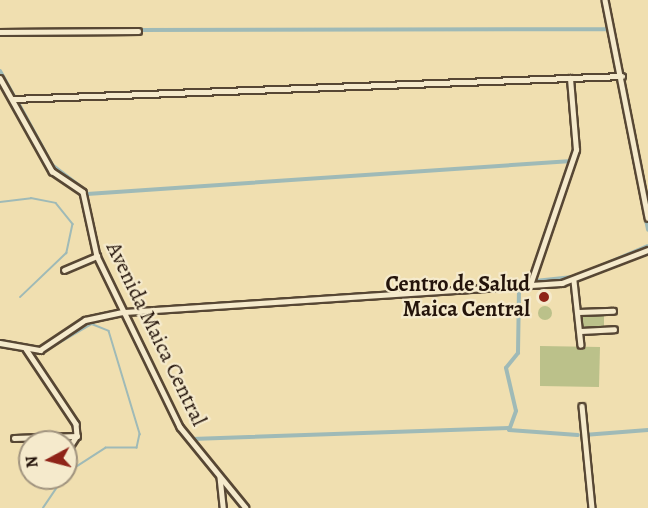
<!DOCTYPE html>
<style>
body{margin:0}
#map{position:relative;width:648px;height:508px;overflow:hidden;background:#f0dfb0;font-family:Alegreya,serif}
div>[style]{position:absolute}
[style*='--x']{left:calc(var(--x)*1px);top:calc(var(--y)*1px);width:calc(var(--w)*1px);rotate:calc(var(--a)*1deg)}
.green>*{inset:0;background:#bbc18a}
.round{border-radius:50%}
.stream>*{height:1.5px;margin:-0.75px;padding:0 0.75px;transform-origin:0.75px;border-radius:0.75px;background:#9fbab7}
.canal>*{height:4px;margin:-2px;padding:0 2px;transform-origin:2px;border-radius:2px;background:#9fbab7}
.roads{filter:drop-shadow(2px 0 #574734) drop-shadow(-2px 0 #574734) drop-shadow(0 2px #574734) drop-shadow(0 -2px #574734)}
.minor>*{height:4.5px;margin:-2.25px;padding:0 2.25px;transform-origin:2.25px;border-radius:2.25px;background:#f5eacc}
.dots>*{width:16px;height:16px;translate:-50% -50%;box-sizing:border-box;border:3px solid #f5eacc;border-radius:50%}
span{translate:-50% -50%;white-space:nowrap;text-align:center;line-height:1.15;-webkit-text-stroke:4.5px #f5eacc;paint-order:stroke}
.poi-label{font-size:22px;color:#24140b;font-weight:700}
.right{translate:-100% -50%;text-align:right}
.street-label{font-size:22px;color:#24140b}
.north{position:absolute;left:18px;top:430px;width:60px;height:60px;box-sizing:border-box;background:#f5eacc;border:2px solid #a1947f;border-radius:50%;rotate:263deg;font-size:16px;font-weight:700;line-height:24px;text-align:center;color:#24140b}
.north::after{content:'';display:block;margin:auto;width:21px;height:27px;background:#8f2418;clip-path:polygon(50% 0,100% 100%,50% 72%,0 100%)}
</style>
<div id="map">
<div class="green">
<div class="round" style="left:538px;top:306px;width:14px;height:14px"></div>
<div style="clip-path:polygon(604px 313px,604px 328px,583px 329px,581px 314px)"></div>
<div style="clip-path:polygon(540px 346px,600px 347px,599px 387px,540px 386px)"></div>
</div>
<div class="stream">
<div style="--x:0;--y:202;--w:31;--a:-7"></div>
<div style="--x:31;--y:198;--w:25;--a:11"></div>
<div style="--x:56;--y:203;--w:27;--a:51"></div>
<div style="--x:73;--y:224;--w:30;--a:102"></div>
<div style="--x:67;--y:253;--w:64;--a:136.3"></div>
<div style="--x:44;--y:352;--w:56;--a:-30.3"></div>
<div style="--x:92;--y:324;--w:18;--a:22"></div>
<div style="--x:109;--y:331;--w:108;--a:73.2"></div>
<div style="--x:140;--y:434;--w:14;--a:102"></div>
<div style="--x:137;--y:448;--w:31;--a:180"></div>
<div style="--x:106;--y:448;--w:48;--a:147"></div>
<div style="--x:43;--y:508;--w:36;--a:-56"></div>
</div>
<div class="canal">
<div style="--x:136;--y:30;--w:474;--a:-0.1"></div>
<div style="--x:0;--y:71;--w:29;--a:61"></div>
<div style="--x:45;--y:100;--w:28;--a:178"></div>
<div style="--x:17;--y:101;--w:73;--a:61.3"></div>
<div style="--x:52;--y:165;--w:43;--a:37.4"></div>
<div style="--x:87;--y:194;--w:482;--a:-3.9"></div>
<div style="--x:645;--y:214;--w:16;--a:79"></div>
<div style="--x:596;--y:268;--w:56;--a:-22.9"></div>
<div style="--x:535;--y:281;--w:38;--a:-6"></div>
<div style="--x:519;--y:282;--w:9;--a:0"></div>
<div style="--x:519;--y:289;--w:64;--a:90.9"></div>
<div style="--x:518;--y:353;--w:19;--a:129"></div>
<div style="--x:506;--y:368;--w:44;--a:76.9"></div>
<div style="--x:516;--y:411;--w:20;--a:110"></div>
<div style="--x:509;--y:430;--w:69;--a:4.1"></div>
<div style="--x:584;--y:435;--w:64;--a:-4.5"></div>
<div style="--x:192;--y:439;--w:317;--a:-2"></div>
</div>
<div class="roads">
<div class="minor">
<div style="--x:605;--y:0;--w:222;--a:78.8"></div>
<div style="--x:0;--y:32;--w:138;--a:-0.4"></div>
<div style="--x:0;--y:78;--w:107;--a:60.8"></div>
<div style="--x:52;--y:171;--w:37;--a:34"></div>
<div style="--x:83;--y:192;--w:66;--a:77.7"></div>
<div style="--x:97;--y:256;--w:190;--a:64.1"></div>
<div style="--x:180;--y:427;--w:104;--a:50.8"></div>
<div style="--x:13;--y:99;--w:609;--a:-2.16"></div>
<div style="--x:64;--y:270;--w:36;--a:-23"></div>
<div style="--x:574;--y:281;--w:64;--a:83.8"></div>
<div style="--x:530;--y:285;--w:143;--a:-71.2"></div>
<div style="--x:576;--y:150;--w:72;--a:-94.8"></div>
<div style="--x:579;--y:312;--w:34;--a:-2"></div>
<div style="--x:581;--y:331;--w:33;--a:-3"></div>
<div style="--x:0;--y:343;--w:41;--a:9.9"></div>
<div style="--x:40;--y:350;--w:54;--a:-33.7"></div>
<div style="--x:85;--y:320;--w:39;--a:-12"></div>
<div style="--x:123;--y:312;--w:440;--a:-3.8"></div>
<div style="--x:562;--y:283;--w:92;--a:-21"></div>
<div style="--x:26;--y:349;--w:90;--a:56.3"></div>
<div style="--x:76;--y:424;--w:12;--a:85"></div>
<div style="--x:77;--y:436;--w:20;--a:123"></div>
<div style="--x:582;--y:406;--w:102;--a:84.4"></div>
<div style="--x:14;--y:438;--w:63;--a:-1.8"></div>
<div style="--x:220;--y:477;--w:31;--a:84"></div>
</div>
</div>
<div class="dots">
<div style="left:544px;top:297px;background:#8f2418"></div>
</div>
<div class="poi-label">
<span class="right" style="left:530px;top:297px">Centro de Salud<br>Maica Central</span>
</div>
<div class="street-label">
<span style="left:156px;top:334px;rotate:64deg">Avenida Maica Central</span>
</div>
<div class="north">N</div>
</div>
